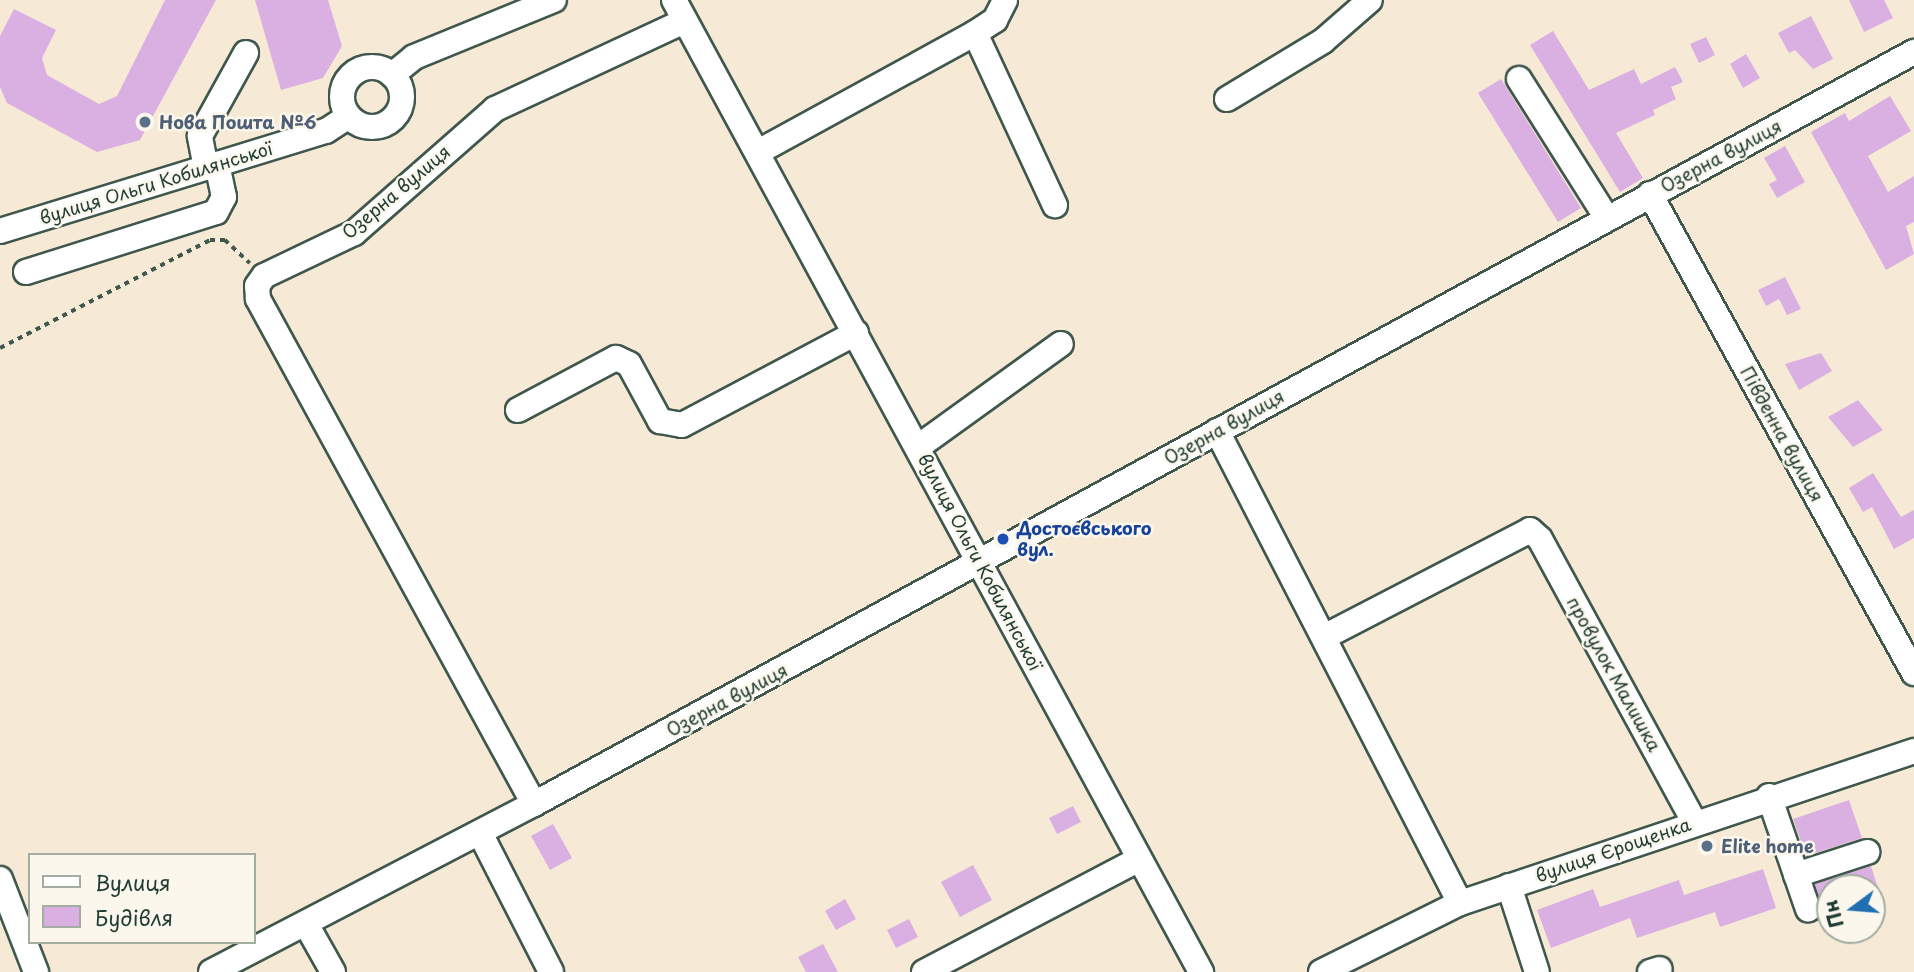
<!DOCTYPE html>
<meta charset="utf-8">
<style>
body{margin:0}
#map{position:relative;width:1914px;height:972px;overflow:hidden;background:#f6ead6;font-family:"Playpen Sans",sans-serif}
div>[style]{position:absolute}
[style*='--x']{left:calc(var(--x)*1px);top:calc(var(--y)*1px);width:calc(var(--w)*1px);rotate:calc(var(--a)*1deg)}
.building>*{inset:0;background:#dab0e3}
.path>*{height:3.5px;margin-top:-1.75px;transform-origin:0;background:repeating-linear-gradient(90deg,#3f574c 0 5px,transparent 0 10px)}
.roads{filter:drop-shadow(2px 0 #3f574c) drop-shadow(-2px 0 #3f574c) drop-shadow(0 2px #3f574c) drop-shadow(0 -2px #3f574c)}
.minor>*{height:24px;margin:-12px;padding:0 12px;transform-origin:12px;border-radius:12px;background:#fff}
.minor>.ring{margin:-12px;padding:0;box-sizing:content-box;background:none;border:24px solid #fff;border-radius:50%}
.dots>*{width:19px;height:19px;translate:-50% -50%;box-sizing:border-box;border:4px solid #fbf7ec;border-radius:50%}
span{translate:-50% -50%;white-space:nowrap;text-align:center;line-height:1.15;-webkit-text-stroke:5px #fbf7ec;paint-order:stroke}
.service-label{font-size:18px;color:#4e5e75;font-weight:700}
.left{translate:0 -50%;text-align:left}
.street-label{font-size:18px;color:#1f3d34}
.transit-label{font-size:18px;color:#164399;font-weight:700}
.legend{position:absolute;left:28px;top:853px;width:228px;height:91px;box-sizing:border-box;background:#fbf7ec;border:2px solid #a3ada2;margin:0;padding:9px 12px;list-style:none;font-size:21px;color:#1f3d34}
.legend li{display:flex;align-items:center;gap:14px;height:35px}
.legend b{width:35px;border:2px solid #a3ada2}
.north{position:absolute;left:1816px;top:874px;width:70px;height:70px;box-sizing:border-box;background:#fbf7ec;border:2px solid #a3ada2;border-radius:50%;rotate:254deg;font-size:19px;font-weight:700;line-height:28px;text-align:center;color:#1f3d34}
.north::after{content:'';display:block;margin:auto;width:24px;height:32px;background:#1f6fb2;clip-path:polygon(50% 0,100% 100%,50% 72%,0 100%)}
</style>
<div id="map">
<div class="building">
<div style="clip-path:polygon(165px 0,216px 0,140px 140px,97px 152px,7px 103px,0 87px,0 36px,14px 9px,56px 30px,42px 58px,47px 75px,99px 104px,117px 96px)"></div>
<div style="clip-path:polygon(255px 0,328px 0,342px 46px,323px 78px,281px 90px)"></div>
<div style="clip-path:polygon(1849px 0,1884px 0,1893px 18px,1864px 32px)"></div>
<div style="clip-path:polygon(1811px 16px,1833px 59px,1813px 69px,1795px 50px,1789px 53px,1778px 33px)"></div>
<div style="clip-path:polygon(1553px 31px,1589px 90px,1634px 69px,1641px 84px,1675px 67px,1683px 82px,1671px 87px,1676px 99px,1653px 110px,1655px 115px,1616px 133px,1643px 178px,1620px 192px,1530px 45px)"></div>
<div style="clip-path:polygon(1706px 37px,1715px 55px,1699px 63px,1690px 44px)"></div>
<div style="clip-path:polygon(1746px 54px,1760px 78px,1743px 88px,1730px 64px)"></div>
<div style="clip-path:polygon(1501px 79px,1581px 208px,1558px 222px,1478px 93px)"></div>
<div style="clip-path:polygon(1890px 96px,1911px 131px,1868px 156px,1888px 192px,1914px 176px,1914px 222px,1906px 226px,1914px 254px,1886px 270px,1811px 132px,1845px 113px,1849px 121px)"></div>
<div style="clip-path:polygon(1785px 146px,1805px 182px,1777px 198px,1769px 184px,1777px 180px,1764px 158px)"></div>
<div style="clip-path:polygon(1785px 277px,1801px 309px,1787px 315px,1779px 299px,1766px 306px,1758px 290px)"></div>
<div style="clip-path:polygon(1821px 353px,1832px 371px,1799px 390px,1785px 364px)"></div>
<div style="clip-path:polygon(1858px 400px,1883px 430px,1853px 447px,1828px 417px)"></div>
<div style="clip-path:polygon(1873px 473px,1901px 517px,1914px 510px,1914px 538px,1894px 549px,1872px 507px,1863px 512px,1849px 488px)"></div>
<div style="clip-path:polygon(1849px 800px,1862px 838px,1806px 856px,1793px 819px)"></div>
<div style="clip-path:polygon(1073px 806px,1081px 822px,1057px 834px,1049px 818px)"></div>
<div style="clip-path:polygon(553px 824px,572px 858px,550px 870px,531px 836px)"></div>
<div style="clip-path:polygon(973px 865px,992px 900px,960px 917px,941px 882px)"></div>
<div style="clip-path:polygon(1871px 866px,1878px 888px,1830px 888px,1827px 929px,1815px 884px)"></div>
<div style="clip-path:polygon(1763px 869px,1776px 908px,1720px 927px,1715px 912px,1637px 938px,1630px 918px,1551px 948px,1537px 910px,1593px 889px,1600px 907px,1679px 880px,1684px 895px)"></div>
<div style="clip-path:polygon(845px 899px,856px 919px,836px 930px,825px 911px)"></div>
<div style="clip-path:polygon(909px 919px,918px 937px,896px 948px,887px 930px)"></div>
<div style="clip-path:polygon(823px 944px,838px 972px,806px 972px,798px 957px)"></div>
</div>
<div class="path">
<div style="--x:0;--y:348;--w:236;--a:-27.2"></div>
<div style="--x:210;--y:240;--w:15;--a:0"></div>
<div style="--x:225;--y:240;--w:34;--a:43"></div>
</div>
<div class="roads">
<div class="minor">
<div style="--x:674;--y:0;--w:1106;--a:61.53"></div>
<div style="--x:975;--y:33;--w:190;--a:65.1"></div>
<div class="ring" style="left:342px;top:67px;width:36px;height:36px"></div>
<div style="--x:392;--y:75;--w:28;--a:-39"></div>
<div style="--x:414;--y:57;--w:151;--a:-22.2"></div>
<div style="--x:1519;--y:79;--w:165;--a:57.7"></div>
<div style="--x:1227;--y:99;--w:112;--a:-31.1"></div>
<div style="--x:1323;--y:41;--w:62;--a:-41.1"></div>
<div style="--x:758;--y:152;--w:247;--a:-28.7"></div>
<div style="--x:975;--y:33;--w:24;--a:-33"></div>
<div style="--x:995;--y:20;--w:22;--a:-63"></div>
<div style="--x:206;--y:168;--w:33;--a:-101"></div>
<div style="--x:200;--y:136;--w:95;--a:-61"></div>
<div style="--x:1650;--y:194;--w:547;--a:61.14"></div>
<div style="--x:0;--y:231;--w:341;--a:-17.1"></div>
<div style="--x:326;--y:131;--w:27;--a:-33"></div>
<div style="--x:26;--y:272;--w:199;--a:-17.5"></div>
<div style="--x:216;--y:212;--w:17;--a:-62"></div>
<div style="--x:224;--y:197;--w:34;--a:-102"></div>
<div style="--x:518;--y:410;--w:111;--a:-28"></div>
<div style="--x:616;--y:358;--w:14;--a:25"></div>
<div style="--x:629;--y:364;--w:65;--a:61.5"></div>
<div style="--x:660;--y:421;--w:22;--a:10"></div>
<div style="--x:682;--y:425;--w:197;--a:-27.9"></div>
<div style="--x:1217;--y:431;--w:531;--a:62.76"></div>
<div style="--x:918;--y:447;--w:176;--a:-35.8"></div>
<div style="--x:1324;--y:637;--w:232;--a:-27.4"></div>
<div style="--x:1530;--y:530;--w:13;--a:42"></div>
<div style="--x:1540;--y:539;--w:322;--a:61.4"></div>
<div style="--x:1769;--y:796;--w:120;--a:71"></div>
<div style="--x:534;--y:804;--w:576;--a:-118.66"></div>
<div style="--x:258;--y:299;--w:13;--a:-94"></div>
<div style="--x:257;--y:286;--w:12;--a:-55"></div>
<div style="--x:264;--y:276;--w:100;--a:-25.5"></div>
<div style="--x:354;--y:233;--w:188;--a:-41.3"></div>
<div style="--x:495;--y:109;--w:209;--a:-24.9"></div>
<div style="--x:480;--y:833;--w:156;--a:62.9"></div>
<div style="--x:1796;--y:875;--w:75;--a:-17.9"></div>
<div style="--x:0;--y:879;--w:100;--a:68.8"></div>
<div style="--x:1509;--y:886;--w:90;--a:72"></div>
<div style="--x:306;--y:924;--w:55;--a:60.6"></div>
<div style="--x:211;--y:972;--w:364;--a:-27.5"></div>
<div style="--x:534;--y:804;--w:1572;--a:-28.59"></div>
<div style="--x:924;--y:972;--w:243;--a:-27.7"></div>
<div style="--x:1321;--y:972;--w:155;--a:-26.4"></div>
<div style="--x:1460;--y:903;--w:479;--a:-18.5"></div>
<div style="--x:1650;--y:972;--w:10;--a:-17"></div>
</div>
</div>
<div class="dots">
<div style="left:145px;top:122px;background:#5c6f8a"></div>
<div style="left:1003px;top:539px;background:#1a4fb4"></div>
<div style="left:1707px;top:846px;background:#5c6f8a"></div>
</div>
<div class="service-label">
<span class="left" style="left:159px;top:122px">Нова Пошта №6</span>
<span class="left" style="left:1721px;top:846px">Elite home</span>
</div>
<div class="street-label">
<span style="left:1721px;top:156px;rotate:-28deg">Озерна вулиця</span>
<span style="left:156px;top:183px;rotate:-17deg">вулиця Ольги Кобилянської</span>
<span style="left:396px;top:192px;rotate:-40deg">Озерна вулиця</span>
<span style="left:1224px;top:427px;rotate:-29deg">Озерна вулиця</span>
<span style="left:1782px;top:434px;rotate:61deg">Південна вулиця</span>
<span style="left:980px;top:562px;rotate:62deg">вулиця Ольги Кобилянської</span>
<span style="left:1614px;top:674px;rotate:61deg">провулок Малишка</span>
<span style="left:727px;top:700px;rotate:-28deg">Озерна вулиця</span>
<span style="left:1613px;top:850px;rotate:-19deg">вулиця Єрощенка</span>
</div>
<div class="transit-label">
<span class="left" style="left:1017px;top:539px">Достоєвського<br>вул.</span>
</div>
<ul class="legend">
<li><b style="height:9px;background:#fff"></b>Вулиця</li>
<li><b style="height:19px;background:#dab0e3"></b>Будівля</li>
</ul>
<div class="north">Пн</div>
</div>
